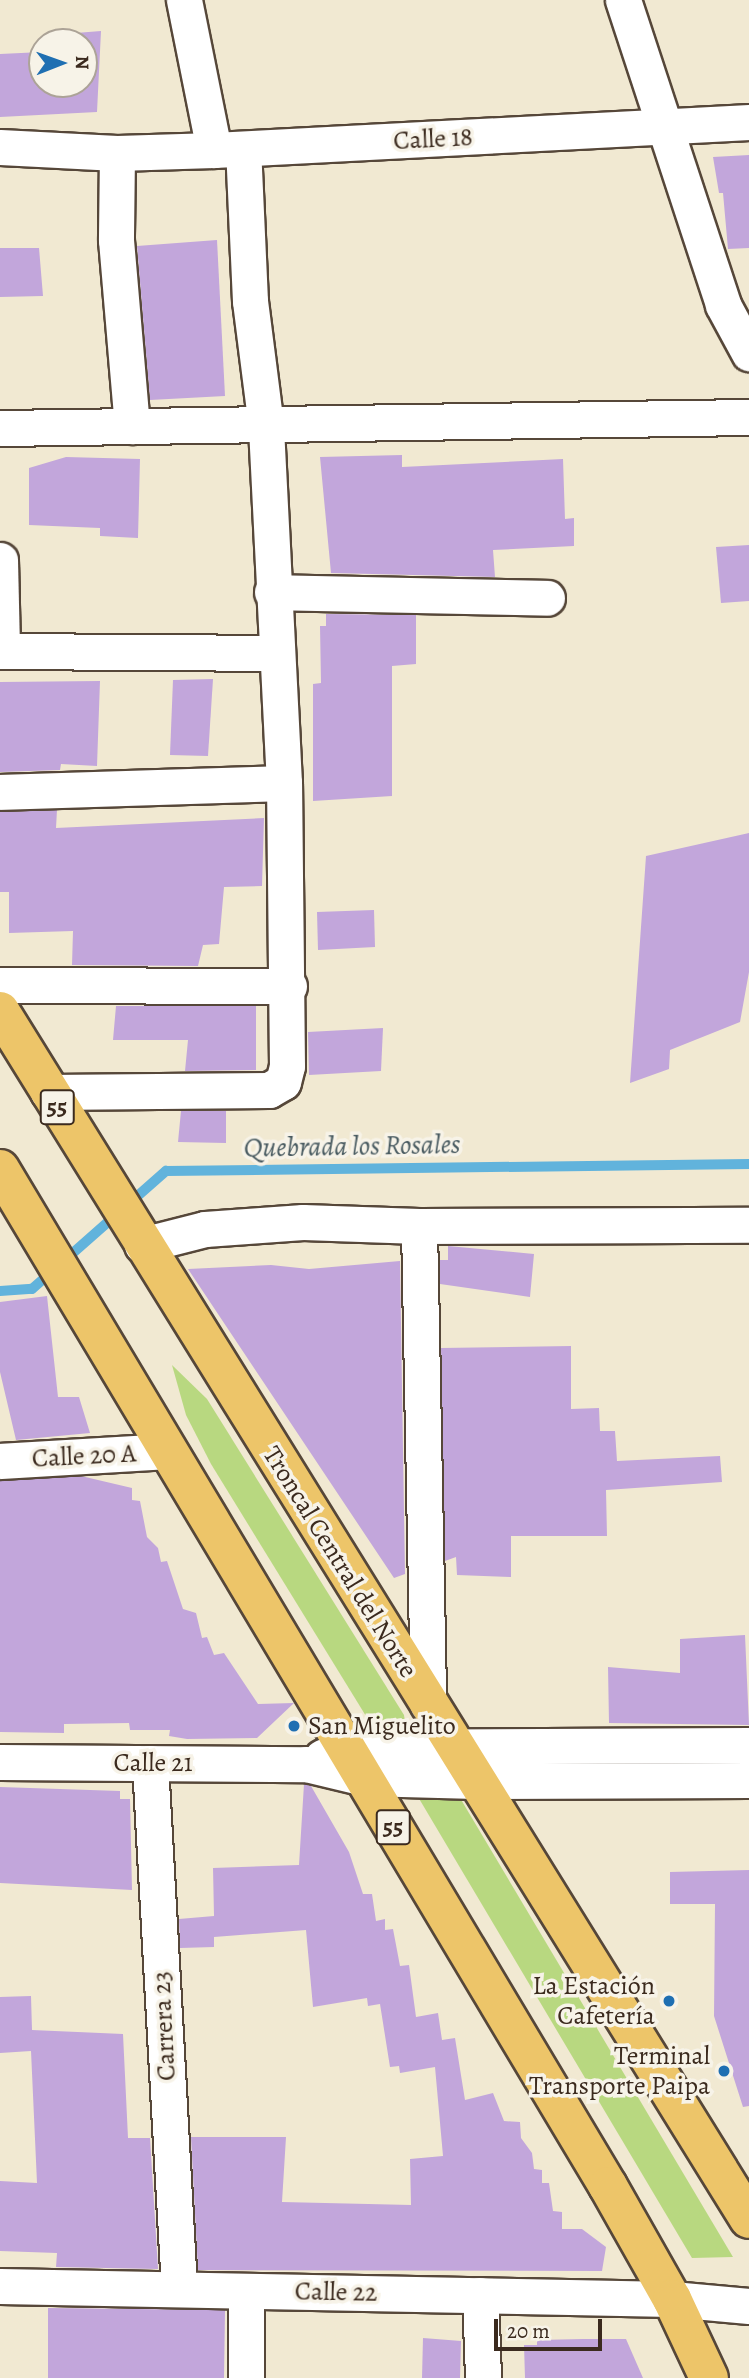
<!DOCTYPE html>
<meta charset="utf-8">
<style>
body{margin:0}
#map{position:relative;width:749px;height:2378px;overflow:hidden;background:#f1e9d2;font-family:Alegreya,serif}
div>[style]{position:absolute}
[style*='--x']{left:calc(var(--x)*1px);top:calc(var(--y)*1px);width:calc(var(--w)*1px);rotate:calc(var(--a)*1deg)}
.green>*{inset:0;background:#b8d880}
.stream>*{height:10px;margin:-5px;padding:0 5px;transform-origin:5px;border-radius:5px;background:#61b3dc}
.building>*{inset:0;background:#c2a6db}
.roads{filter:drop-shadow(2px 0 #564739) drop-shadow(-2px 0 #564739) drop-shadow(0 2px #564739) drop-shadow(0 -2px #564739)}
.minor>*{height:35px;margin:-17.5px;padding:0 17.5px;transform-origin:17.5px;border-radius:17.5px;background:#fff}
.trunk>*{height:38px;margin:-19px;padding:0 19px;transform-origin:19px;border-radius:19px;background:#edc569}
.dots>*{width:19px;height:19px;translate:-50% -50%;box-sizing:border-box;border:4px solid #f7f3e8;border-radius:50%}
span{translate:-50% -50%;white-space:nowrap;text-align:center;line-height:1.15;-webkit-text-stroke:7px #f7f3e8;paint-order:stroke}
.shield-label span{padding:2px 5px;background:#f7f3e8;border:2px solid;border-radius:5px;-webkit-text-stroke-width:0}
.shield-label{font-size:24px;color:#3b2a1e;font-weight:700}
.street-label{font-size:26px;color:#3b2a1e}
.poi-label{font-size:26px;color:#3b2a1e}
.left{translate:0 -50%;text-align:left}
.right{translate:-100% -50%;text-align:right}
.water-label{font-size:28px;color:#485a60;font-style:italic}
.north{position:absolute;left:28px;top:28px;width:70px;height:70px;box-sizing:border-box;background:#f7f3e8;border:2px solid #aca397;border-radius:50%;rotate:89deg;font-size:19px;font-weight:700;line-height:28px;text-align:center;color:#3b2a1e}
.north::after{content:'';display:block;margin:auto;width:24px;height:32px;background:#1f6fb2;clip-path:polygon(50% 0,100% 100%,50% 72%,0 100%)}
.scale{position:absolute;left:494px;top:2319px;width:108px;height:32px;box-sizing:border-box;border:4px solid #3b2a1e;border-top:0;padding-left:9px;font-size:21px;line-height:24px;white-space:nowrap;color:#3b2a1e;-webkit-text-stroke:5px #f7f3e8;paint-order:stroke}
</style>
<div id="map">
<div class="green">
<div style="clip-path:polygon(172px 1365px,207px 1399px,404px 1715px,407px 1735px,377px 1734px,211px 1464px,186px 1415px)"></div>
<div style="clip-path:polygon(444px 1771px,733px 2257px,692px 2258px,405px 1775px)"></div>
</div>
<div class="stream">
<div style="--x:0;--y:1291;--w:32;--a:-4"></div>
<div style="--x:32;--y:1289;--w:179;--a:-41.4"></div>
<div style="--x:166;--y:1171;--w:583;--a:-0.69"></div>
</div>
<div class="building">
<div style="clip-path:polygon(101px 31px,97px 112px,0 117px,0 54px,42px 52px,42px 84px,84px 84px,84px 42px,63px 42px,63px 34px)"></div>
<div style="clip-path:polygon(749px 155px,749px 248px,728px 249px,723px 193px,719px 193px,713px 157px)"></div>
<div style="clip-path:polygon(217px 240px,225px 396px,150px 400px,137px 246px)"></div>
<div style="clip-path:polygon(0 248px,39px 248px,43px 296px,0 297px)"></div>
<div style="clip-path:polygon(402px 455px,402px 467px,563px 459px,565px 519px,574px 518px,574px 546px,493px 550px,495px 577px,331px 573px,320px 457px)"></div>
<div style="clip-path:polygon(66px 457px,140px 459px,138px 538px,100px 536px,100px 528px,29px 525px,29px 468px)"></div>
<div style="clip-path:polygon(749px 545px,749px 601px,721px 603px,716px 547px)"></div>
<div style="clip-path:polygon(326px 614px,416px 615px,416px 664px,392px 666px,392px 796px,313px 801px,313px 684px,321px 683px,320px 626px,326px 626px)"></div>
<div style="clip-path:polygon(213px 679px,208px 756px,170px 755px,173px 680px)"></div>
<div style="clip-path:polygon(100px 681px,97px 766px,61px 764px,60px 770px,0 772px,0 682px)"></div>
<div style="clip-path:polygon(57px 810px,56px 828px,264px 818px,262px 886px,224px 887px,219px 944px,203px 945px,198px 966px,72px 965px,73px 931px,9px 933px,9px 892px,0 892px,0 812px)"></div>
<div style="clip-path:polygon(749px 833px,749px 972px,740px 1022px,670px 1050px,669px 1069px,630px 1083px,646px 856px)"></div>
<div style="clip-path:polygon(374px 910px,375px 947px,318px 950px,317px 912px)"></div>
<div style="clip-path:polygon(116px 1006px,256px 1006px,256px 1070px,185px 1071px,188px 1040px,113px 1040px)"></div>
<div style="clip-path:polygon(383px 1028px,381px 1071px,309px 1075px,308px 1032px)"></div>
<div style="clip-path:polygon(181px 1111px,226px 1111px,226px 1143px,178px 1142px)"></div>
<div style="clip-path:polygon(448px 1246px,534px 1254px,530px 1297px,440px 1284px,440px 1260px,448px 1260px)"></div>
<div style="clip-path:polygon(400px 1261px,405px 1574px,394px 1578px,188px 1269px,271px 1265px,309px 1269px)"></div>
<div style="clip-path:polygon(47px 1296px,58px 1397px,79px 1397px,90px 1433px,16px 1440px,0 1372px,0 1302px)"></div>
<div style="clip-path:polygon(571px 1346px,571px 1409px,599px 1408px,600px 1431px,615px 1431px,617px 1461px,720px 1456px,722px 1482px,606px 1490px,607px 1536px,511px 1536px,511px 1577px,457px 1575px,456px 1557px,445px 1561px,441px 1348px)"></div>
<div style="clip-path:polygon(81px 1476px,132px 1488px,132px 1500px,140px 1501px,147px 1537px,158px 1548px,161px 1562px,167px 1561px,183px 1609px,196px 1613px,202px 1638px,207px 1637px,214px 1655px,224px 1653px,258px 1704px,294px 1703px,257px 1738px,187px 1739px,169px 1736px,170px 1730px,130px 1730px,129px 1723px,64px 1724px,64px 1733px,0 1732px,0 1481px)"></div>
<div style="clip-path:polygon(745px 1635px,749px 1725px,609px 1723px,608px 1667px,680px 1673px,680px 1639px)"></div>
<div style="clip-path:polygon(304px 1784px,311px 1786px,349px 1852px,363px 1894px,372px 1894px,376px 1921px,385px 1919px,385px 1930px,393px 1929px,400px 1966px,409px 1965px,416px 2017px,438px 2013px,442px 2040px,455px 2038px,465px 2100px,493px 2093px,504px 2121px,520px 2122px,521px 2138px,532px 2153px,534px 2169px,542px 2170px,542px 2183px,549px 2183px,553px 2211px,562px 2212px,562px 2229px,582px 2229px,606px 2247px,602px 2271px,198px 2270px,191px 2137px,286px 2137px,282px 2202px,411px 2205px,410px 2159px,443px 2156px,435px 2067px,400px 2073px,399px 2066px,390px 2067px,380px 2004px,368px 2006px,367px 1998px,313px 2007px,306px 1930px,214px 1937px,214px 1947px,180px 1948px,179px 1919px,214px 1916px,213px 1868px,299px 1865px)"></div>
<div style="clip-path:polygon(0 1787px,120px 1791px,120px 1799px,130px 1799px,132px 1890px,0 1883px)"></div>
<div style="clip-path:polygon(749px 1870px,749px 2106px,743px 2107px,714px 2016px,715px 1904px,670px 1904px,670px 1872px)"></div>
<div style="clip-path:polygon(31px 1996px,32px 2030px,123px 2034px,128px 2138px,150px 2138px,158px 2269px,56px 2267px,57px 2253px,0 2251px,0 2181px,37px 2183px,31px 2051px,0 2053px,0 1997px)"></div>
<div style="clip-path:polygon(48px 2308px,225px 2310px,224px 2378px,48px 2378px)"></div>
<div style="clip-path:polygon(423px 2338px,461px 2341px,460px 2378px,422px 2378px)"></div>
<div style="clip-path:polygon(583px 2339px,626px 2339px,643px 2378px,525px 2378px,524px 2345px,537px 2345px,537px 2340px)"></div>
</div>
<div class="roads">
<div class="minor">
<div style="--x:184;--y:0;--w:153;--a:78.7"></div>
<div style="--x:623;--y:0;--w:321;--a:71.8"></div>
<div style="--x:723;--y:305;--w:55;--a:61.6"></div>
<div style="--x:0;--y:147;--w:117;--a:2.9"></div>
<div style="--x:117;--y:153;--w:97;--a:-1.8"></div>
<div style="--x:214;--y:150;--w:536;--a:-3"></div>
<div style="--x:117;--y:153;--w:87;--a:90.7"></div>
<div style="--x:116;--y:240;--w:187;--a:85.1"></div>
<div style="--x:0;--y:428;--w:749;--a:-0.84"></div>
<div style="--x:0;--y:560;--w:90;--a:88.7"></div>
<div style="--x:272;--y:592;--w:275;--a:1.2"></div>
<div style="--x:0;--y:651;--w:276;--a:0.4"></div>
<div style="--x:0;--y:792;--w:284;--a:-1.8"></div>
<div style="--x:0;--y:985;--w:289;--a:0.2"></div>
<div style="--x:48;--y:1092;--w:221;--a:-0.5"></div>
<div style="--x:269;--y:1090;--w:16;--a:-30"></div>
<div style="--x:283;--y:1082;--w:16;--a:-76"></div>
<div style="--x:287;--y:1066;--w:283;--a:-90.6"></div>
<div style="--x:284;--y:783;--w:357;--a:-92.9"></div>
<div style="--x:266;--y:426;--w:126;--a:-97.3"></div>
<div style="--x:250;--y:301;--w:152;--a:-92.6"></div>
<div style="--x:419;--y:1226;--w:479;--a:88.9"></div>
<div style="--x:142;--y:1245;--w:65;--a:-14.3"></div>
<div style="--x:205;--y:1229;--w:98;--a:-4.1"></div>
<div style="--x:303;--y:1222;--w:116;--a:2"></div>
<div style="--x:419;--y:1226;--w:330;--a:-0.2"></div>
<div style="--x:0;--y:1461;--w:168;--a:-3.4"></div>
<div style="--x:322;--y:1757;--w:25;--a:-23"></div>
<div style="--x:345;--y:1747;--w:404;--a:-0.3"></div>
<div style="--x:0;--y:1762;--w:306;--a:0.4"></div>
<div style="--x:306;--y:1764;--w:60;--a:13.6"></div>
<div style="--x:364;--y:1778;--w:112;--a:1.5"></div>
<div style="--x:476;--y:1781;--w:273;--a:-0.2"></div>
<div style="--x:150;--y:1763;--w:527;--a:86.84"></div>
<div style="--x:0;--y:2286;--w:672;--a:1.11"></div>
<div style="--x:672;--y:2299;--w:77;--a:5.2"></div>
<div style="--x:246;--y:2291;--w:87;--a:90"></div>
<div style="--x:480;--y:2295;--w:83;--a:87.9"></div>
</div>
<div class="trunk">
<div style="--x:0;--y:1011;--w:1421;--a:58.2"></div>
<div style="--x:0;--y:1169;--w:1185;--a:59.13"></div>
<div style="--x:608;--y:2186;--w:130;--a:60.5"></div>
<div style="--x:672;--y:2299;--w:87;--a:64.9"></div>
</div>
</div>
<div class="dots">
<div style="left:294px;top:1726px;background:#1f6fb2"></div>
<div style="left:669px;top:2001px;background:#1f6fb2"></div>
<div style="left:724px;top:2071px;background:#1f6fb2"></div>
</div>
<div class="shield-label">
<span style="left:57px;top:1107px">55</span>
<span style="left:393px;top:1827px">55</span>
</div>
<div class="street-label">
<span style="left:433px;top:139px;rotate:-3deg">Calle 18</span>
<span style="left:84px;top:1456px;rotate:-3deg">Calle 20 A</span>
<span style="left:340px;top:1562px;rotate:58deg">Troncal Central del Norte</span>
<span style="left:153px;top:1763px">Calle 21</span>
<span style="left:164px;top:2026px;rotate:-93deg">Carrera 23</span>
<span style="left:336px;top:2292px;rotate:1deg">Calle 22</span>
</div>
<div class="poi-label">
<span class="left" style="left:308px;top:1726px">San Miguelito</span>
<span class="right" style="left:655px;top:2001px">La Estación<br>Cafetería</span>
<span class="right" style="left:710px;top:2071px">Terminal<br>Transporte Paipa</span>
</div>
<div class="water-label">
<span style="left:352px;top:1146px;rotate:-1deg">Quebrada los Rosales</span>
</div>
<div class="north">N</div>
<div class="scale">20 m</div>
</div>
